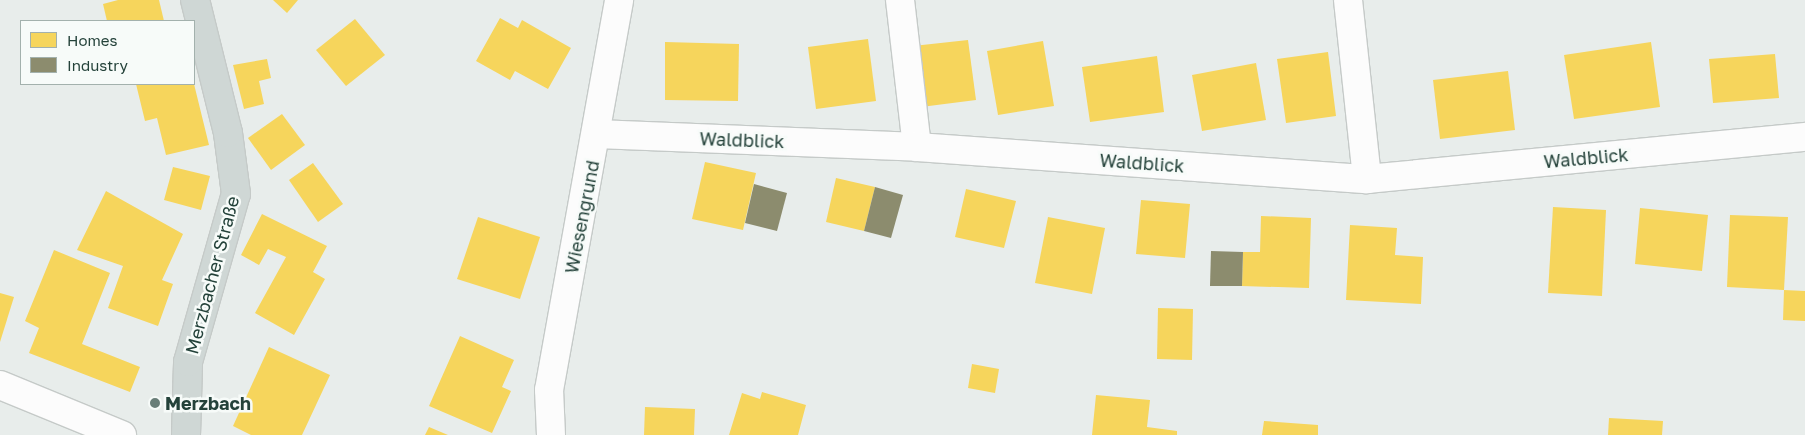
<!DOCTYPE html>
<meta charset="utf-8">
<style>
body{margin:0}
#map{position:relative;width:1805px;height:435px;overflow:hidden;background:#e8edeb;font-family:"Golos Text",sans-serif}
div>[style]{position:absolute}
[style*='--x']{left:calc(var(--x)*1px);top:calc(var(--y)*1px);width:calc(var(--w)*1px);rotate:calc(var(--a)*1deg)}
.homes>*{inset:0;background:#f6d55c}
.industry>*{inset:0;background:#8c8c6e}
.roads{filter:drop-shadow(1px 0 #c5cac8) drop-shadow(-1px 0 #c5cac8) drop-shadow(0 1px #c5cac8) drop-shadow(0 -1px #c5cac8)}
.minor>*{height:28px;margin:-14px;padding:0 14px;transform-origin:14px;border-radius:14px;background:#fcfcfc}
.major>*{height:28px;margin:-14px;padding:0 14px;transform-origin:14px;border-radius:14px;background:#cfd7d5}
.dots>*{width:14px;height:14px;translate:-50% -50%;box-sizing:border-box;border:2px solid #f7fbf9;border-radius:50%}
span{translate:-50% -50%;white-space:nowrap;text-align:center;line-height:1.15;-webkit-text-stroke:5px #f7fbf9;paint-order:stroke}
.street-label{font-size:18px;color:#24423a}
.poi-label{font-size:18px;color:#24423a;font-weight:700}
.left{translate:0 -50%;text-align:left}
.legend{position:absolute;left:20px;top:20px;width:175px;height:65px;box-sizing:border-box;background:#f7fbf9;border:1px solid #a3b1ad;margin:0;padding:6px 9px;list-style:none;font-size:15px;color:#24423a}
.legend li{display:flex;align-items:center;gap:10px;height:25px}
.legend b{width:25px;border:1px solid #a3b1ad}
</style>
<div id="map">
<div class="homes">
<div style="clip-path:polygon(118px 0,159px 0,164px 21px,107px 21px,103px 4px)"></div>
<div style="clip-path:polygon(273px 0,298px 0,287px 13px)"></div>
<div style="clip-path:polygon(500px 18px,518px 28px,522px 20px,571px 48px,548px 89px,515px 71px,510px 80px,476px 61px)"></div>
<div style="clip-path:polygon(355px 19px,385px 55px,346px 86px,316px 50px)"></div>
<div style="clip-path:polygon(868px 39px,876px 101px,816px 109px,808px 47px)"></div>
<div style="clip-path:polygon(968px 40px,976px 100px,921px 107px,913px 46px)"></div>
<div style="clip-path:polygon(1043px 41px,1054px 106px,998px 115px,987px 51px)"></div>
<div style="clip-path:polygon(665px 42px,739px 44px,738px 101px,665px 100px)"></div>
<div style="clip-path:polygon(1651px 42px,1660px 107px,1574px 119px,1564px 55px)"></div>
<div style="clip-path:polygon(1328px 52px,1336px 116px,1286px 123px,1277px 59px)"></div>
<div style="clip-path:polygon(1775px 54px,1779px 98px,1713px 103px,1709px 59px)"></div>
<div style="clip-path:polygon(1157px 56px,1164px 112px,1090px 122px,1082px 67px)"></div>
<div style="clip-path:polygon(267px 59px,271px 78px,259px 81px,264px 104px,244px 109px,233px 65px)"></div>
<div style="clip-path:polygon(1256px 63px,1266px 120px,1202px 131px,1192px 75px)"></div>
<div style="clip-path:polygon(1508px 71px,1515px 130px,1440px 139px,1433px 80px)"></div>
<div style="clip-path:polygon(136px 84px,194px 84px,209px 145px,166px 155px,157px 118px,145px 121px)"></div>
<div style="clip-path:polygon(282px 114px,305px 145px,271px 170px,248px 138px)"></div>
<div style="clip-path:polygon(705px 162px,756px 173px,743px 230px,692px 219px)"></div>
<div style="clip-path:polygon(313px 163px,343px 204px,318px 222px,289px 180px)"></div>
<div style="clip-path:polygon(173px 167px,210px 176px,201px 210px,164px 200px)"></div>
<div style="clip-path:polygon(836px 178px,875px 187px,864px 231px,826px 222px)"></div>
<div style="clip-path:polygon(966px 189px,1016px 201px,1004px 248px,955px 237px)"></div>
<div style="clip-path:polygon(106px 191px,183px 234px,162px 280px,173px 284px,158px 326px,108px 308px,123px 266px,77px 250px)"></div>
<div style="clip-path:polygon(1141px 200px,1190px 204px,1185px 258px,1136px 254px)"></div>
<div style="clip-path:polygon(1553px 207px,1606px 210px,1602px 296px,1548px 293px)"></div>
<div style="clip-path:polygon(1640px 208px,1708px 215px,1702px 271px,1635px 264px)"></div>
<div style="clip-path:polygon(262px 214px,327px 246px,313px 272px,325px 279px,294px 335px,255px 313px,286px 257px,268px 249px,259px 265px,241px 255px)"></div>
<div style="clip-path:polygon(1730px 215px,1788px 217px,1784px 290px,1727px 287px)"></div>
<div style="clip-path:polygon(1261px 216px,1311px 218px,1309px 288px,1242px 286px,1243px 252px,1260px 252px)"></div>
<div style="clip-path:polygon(478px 217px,540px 237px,520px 299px,457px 279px)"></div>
<div style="clip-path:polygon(1048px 217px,1105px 228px,1092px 294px,1035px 283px)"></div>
<div style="clip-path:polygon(1350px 225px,1397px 228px,1395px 255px,1423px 257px,1421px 304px,1346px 300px)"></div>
<div style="clip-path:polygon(54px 250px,110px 273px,82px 344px,140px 367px,130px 392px,29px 353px,39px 328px,25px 321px)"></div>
<div style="clip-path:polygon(1784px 290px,1805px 291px,1805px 321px,1783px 320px)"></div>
<div style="clip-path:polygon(0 293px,14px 297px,0 342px)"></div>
<div style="clip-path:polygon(1158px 308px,1193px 309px,1192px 360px,1157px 359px)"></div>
<div style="clip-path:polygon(460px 336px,514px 360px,502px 387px,511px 391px,492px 433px,429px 406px)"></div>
<div style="clip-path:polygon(269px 347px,330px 375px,302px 435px,251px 435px,233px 426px)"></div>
<div style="clip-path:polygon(972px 364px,999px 369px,995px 393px,968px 388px)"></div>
<div style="clip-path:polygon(762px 392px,806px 405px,798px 435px,729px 435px,742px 393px,760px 399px)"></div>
<div style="clip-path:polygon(1096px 395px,1150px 400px,1147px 427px,1177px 431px,1177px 435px,1092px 435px)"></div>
<div style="clip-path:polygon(645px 407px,695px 409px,694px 435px,644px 435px)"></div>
<div style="clip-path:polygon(1609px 418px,1663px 421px,1662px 435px,1608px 435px)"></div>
<div style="clip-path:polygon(1264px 421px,1318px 425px,1318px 435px,1262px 435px)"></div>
<div style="clip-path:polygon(429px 427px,448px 435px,425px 435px)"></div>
</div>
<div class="industry">
<div style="clip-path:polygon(754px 184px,787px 193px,777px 231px,745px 223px)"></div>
<div style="clip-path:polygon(875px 187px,903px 195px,891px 238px,864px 231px)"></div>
<div style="clip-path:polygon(1211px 251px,1243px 252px,1242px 286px,1210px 286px)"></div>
</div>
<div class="roads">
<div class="minor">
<div style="--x:900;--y:0;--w:148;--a:83.4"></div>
<div style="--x:1348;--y:0;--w:180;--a:83.9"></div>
<div style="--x:598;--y:134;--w:319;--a:2.3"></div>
<div style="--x:917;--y:147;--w:451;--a:4.1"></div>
<div style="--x:1367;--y:179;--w:440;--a:-5.5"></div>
<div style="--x:0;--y:385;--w:132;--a:22.3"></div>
<div style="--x:551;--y:435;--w:45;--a:-92.5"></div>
<div style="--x:549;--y:390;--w:396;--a:-79.8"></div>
</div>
<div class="major">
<div style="--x:186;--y:435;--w:73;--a:-88.4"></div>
<div style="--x:188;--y:362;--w:175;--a:-74.1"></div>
<div style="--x:236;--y:194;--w:62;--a:-97.5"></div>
<div style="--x:228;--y:133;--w:137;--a:-103.9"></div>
</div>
</div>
<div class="dots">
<div style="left:155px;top:403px;background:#697e78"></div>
</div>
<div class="street-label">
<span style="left:742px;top:140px;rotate:2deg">Waldblick</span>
<span style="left:1586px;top:158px;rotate:-5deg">Waldblick</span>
<span style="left:1142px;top:163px;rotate:4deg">Waldblick</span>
<span style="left:582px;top:217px;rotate:-79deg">Wiesengrund</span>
<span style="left:212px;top:275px;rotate:-75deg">Merzbacher Straße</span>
</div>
<div class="poi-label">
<span class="left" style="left:165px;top:403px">Merzbach</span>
</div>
<ul class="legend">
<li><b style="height:14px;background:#f6d55c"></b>Homes</li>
<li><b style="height:14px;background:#8c8c6e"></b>Industry</li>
</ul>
</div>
